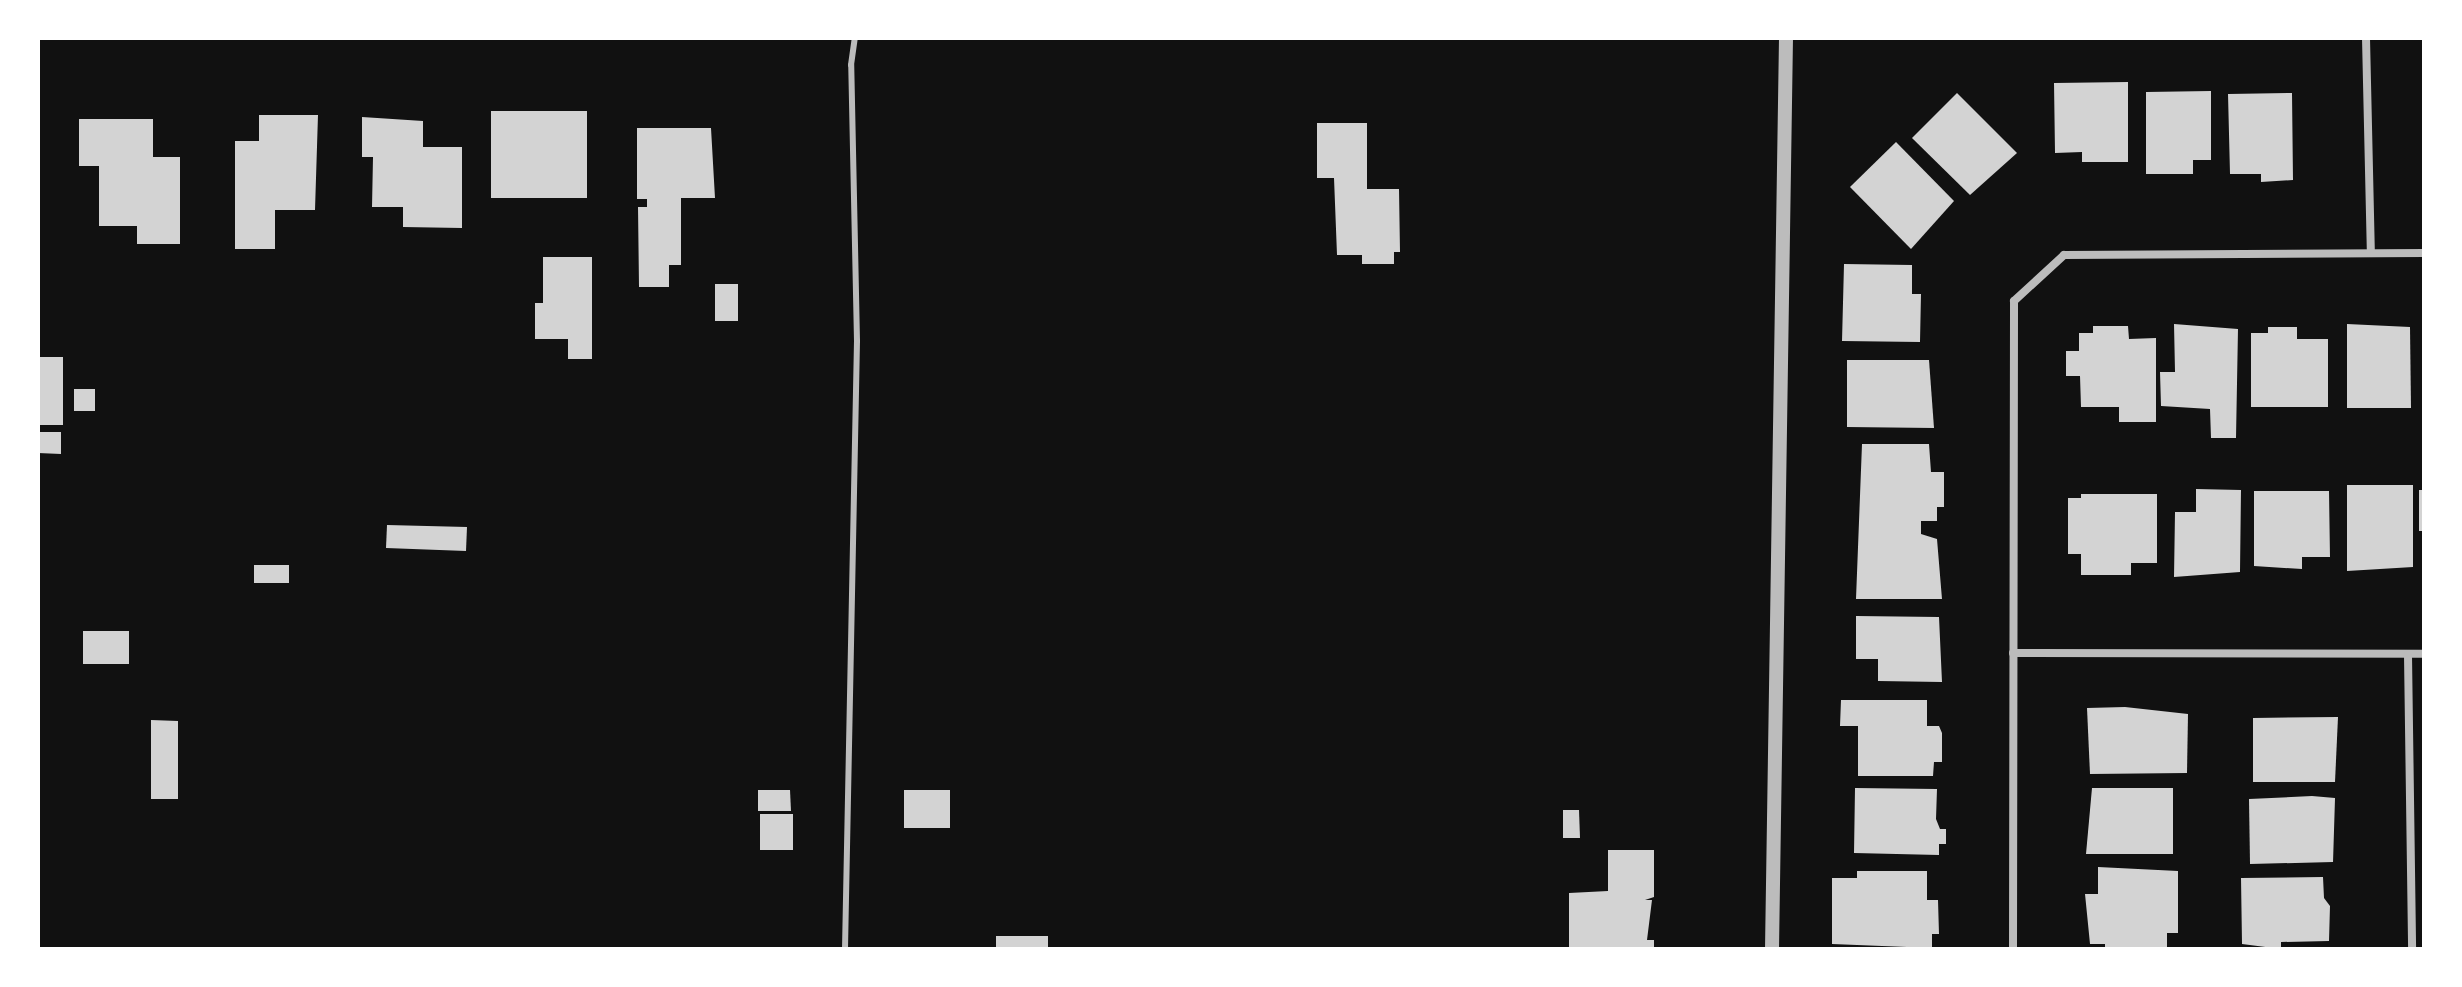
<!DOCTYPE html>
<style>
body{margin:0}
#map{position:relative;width:2462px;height:987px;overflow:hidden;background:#111;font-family:Jost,sans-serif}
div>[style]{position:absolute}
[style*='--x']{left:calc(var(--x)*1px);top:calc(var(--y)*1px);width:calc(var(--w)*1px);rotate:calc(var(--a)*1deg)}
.building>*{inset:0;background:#d3d3d3}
.service>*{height:6px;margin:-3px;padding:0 3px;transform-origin:3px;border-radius:3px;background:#bcbcbc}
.minor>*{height:8px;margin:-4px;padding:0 4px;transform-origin:4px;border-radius:4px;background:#bcbcbc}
.tertiary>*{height:14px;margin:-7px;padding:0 7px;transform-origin:7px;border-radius:7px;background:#bcbcbc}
span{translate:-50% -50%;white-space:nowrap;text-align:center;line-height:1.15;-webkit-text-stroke:6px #fff;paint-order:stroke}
.frame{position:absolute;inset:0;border:40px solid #fff;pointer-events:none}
</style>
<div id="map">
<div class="building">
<div style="clip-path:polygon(2128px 82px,2128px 162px,2082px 162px,2082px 152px,2055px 153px,2054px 83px)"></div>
<div style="clip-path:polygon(2211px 91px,2211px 160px,2193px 160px,2193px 174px,2146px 174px,2146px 92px)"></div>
<div style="clip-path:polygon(1957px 93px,2017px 153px,1970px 195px,1912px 138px)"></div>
<div style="clip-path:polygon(2292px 93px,2293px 180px,2261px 182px,2261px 174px,2230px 174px,2228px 94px)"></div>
<div style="clip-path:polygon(491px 111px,587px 111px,587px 198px,491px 198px)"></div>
<div style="clip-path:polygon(259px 115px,318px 115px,315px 210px,275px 210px,275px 249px,235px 249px,235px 141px,259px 141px)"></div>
<div style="clip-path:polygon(362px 117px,423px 121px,423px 147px,462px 147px,462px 228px,403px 227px,403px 207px,372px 207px,373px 157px,362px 157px)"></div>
<div style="clip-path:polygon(79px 119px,153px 119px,153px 157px,180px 157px,180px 244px,137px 244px,137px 226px,99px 226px,99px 166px,79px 166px)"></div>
<div style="clip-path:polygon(1317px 123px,1367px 123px,1367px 189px,1399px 189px,1400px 252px,1394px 252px,1394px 264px,1362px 264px,1362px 255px,1337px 255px,1334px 178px,1317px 178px)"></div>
<div style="clip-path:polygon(637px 128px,711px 128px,715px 198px,681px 198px,681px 265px,669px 265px,669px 287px,639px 287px,638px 207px,647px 207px,647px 199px,637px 199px)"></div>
<div style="clip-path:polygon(1896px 142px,1954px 201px,1911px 249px,1850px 187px)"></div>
<div style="clip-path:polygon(543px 257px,592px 257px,592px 359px,568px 359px,568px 339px,535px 339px,535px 303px,543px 303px)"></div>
<div style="clip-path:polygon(1844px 264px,1912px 265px,1912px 294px,1921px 294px,1920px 342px,1842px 341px)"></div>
<div style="clip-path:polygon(715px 284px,738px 284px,738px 321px,715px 321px)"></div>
<div style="clip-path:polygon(2174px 324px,2238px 329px,2236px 438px,2211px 438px,2210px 409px,2161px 406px,2160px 372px,2175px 372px)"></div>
<div style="clip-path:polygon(2347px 324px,2410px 327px,2411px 408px,2347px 408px)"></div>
<div style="clip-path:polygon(2093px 326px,2128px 326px,2129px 339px,2156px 338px,2156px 422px,2119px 422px,2119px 407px,2081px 407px,2080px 376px,2066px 376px,2066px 351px,2079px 351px,2079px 333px,2093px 333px)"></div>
<div style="clip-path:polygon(2268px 327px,2297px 327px,2297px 339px,2328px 339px,2328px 407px,2251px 407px,2251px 333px,2268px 333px)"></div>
<div style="clip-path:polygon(38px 357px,63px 357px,63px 425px,38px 425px)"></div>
<div style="clip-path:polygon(1847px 360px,1929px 360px,1934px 428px,1847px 427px)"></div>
<div style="clip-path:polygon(74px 389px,95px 389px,95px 411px,74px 411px)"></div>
<div style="clip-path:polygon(38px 432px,61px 432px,61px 454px,38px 453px)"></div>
<div style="clip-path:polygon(1862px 444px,1929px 444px,1931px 472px,1944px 472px,1944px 507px,1937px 507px,1937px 521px,1921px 521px,1921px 534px,1937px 539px,1942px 599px,1856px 599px)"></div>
<div style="clip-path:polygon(2347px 485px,2413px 485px,2413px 567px,2347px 571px)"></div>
<div style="clip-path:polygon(2196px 489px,2241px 490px,2240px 572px,2174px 577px,2175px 512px,2196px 512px)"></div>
<div style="clip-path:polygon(2419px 490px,2424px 490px,2424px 531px,2419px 531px)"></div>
<div style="clip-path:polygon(2254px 491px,2329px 491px,2330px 557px,2302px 557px,2302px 569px,2254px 566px)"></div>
<div style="clip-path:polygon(2081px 494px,2157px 494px,2157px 563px,2131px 563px,2131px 575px,2081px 575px,2081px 554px,2068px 554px,2068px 498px,2081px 498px)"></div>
<div style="clip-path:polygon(387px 525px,467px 527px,466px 551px,386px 548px)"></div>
<div style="clip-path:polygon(254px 565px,289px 565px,289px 583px,254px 583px)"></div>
<div style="clip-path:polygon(1856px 616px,1939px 617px,1942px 682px,1878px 681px,1878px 659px,1856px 659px)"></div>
<div style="clip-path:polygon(83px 631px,129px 631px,129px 664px,83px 664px)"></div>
<div style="clip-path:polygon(1841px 700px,1927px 700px,1927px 726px,1939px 726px,1942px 733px,1942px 762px,1934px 762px,1933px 776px,1858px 776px,1858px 726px,1840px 726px)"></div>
<div style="clip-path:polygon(2125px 707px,2188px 714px,2187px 773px,2090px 774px,2087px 708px)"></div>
<div style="clip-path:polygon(2338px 717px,2335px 782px,2253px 782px,2253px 718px)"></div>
<div style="clip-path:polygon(151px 720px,178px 721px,178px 799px,151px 799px)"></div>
<div style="clip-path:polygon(1855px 788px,1937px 789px,1936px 819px,1940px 829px,1946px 829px,1946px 844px,1939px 844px,1939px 855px,1854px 853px)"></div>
<div style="clip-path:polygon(2092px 788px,2173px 788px,2173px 854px,2086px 854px)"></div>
<div style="clip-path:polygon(758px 790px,790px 790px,791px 811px,758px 811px)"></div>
<div style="clip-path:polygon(904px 790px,950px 790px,950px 828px,904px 828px)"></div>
<div style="clip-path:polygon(2312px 796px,2335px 798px,2333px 862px,2250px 864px,2249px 799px)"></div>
<div style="clip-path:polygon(1563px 810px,1579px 810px,1580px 838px,1563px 838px)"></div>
<div style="clip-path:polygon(760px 814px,793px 814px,793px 850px,760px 850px)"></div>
<div style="clip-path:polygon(1608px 850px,1654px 850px,1654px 897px,1645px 900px,1652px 900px,1647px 940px,1654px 940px,1654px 949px,1569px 949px,1569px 893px,1608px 891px)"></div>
<div style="clip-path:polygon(2098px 867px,2178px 871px,2178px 933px,2167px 933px,2167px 949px,2105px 949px,2105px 944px,2090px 944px,2085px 894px,2098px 894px)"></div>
<div style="clip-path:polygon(1857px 871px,1927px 871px,1927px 900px,1938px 900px,1939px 934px,1932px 934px,1932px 948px,1832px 944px,1832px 878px,1857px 878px)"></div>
<div style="clip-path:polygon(2323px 877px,2324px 898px,2330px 906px,2329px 941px,2281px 942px,2281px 949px,2242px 944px,2241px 878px)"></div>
<div style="clip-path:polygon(996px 936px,1048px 936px,1048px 949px,996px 949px)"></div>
</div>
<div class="service">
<div style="--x:845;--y:949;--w:608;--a:-88.87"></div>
<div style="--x:857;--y:341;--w:276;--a:-91.2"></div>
<div style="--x:851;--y:65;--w:27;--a:-82"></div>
</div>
<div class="minor">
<div style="--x:2366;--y:38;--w:214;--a:88.7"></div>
<div style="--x:2013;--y:653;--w:411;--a:0.1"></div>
<div style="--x:2408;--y:655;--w:294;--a:89.2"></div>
<div style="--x:2013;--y:949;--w:648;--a:-89.91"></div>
<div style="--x:2014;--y:301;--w:68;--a:-42.6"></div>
<div style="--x:2064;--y:255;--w:360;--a:-0.3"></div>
</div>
<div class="tertiary">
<div style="--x:1772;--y:949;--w:911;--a:-89.12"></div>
</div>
<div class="frame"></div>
</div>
